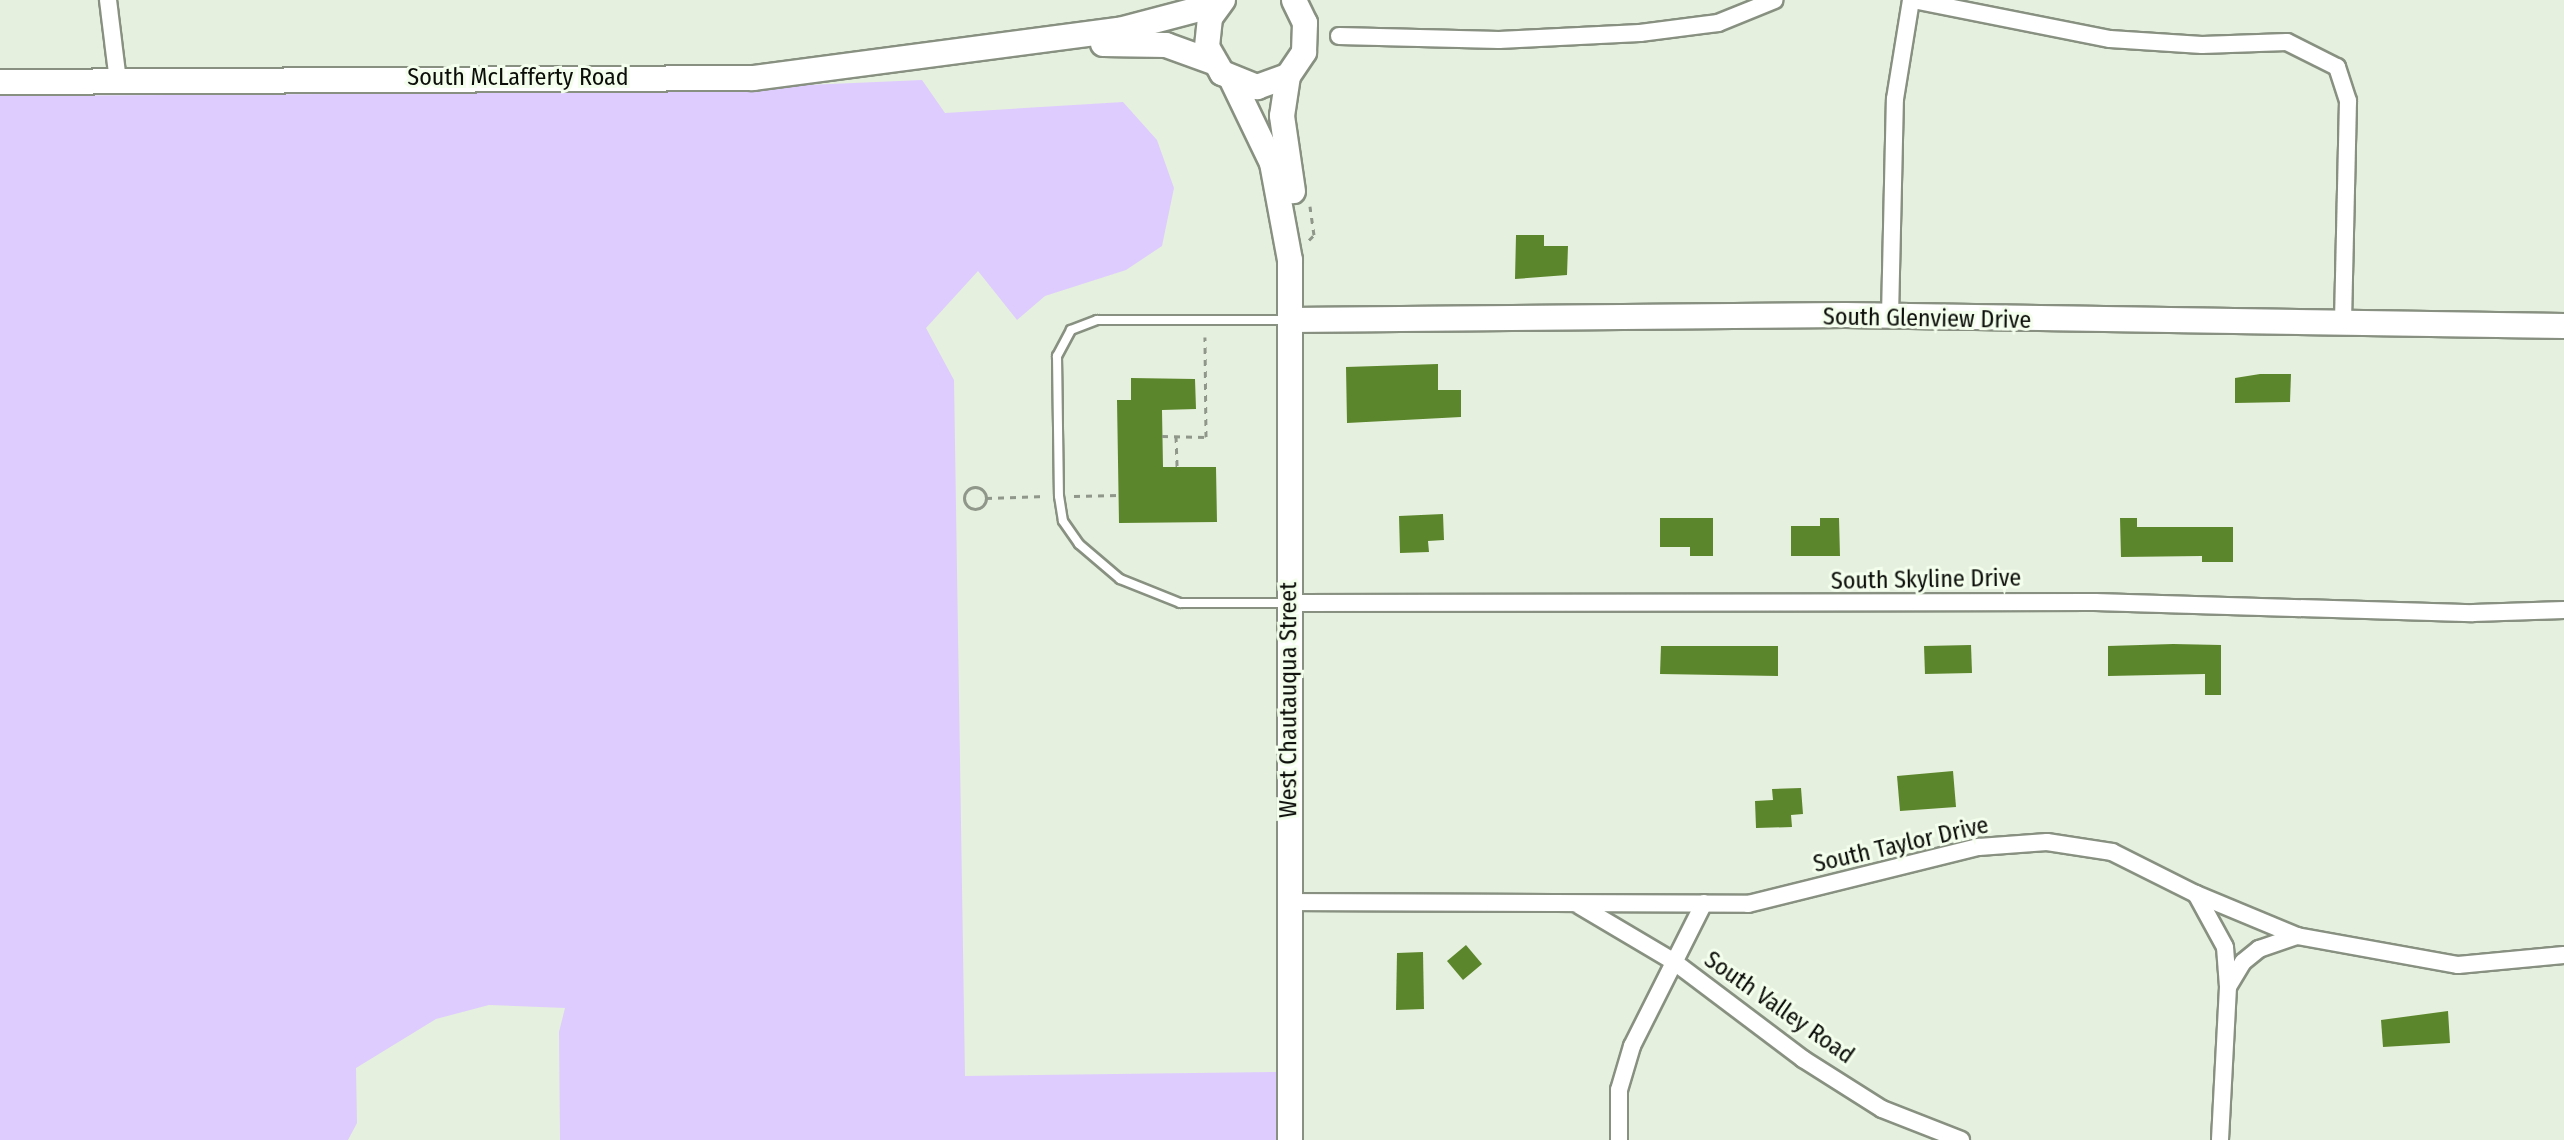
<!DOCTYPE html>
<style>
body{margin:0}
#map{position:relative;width:2564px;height:1140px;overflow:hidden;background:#e6f0de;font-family:"Fira Sans Condensed",sans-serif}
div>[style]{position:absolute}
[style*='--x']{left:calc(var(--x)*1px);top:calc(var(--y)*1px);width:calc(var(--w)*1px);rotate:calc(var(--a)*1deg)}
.green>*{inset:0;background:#deccff}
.building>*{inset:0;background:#5c862c}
.path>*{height:3px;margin-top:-1.5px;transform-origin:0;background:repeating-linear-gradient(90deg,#8f968a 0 6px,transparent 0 12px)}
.path>.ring{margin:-1.5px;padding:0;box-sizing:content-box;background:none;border:3px solid #8f968a;border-radius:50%}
.roads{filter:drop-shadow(2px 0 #889181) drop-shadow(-2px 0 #889181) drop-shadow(0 2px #889181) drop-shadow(0 -2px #889181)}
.lane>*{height:8px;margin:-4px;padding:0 4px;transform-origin:4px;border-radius:4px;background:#fff}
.street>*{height:16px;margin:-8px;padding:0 8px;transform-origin:8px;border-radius:8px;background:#fff}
.secondary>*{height:24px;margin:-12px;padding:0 12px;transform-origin:12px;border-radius:12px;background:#fff}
span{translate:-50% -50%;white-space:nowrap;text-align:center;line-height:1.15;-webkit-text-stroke:6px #f4feec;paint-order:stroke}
.street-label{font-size:24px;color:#0b0e09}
</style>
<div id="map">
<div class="green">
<div style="clip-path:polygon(922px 80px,945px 113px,1123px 102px,1157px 140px,1174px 188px,1162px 246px,1126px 270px,1045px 296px,1017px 320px,978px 271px,926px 328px,954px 380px,965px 1076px,1277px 1072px,1277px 1140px,560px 1140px,559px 1032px,565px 1008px,489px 1005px,436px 1019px,356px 1068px,357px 1123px,348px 1140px,0 1140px,0 96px,651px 92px)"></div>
</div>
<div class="building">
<div style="clip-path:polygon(1516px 235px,1544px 235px,1544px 246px,1568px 246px,1567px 275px,1515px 279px)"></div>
<div style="clip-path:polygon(1438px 364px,1438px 390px,1461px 390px,1461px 417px,1347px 423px,1346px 367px)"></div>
<div style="clip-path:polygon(2260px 374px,2291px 374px,2290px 402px,2235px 403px,2235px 378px)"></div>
<div style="clip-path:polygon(1131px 378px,1195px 379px,1196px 409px,1162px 410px,1163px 467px,1216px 467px,1217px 522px,1119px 523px,1117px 400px,1131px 400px)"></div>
<div style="clip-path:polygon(1443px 514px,1444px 540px,1428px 541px,1429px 552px,1400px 553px,1399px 516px)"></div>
<div style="clip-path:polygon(1660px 518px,1713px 518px,1713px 556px,1690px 556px,1690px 547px,1660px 547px)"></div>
<div style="clip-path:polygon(1820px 518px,1839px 518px,1840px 556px,1791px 556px,1791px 526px,1820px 526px)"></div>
<div style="clip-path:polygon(2120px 518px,2137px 518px,2137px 527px,2233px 527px,2233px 562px,2202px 562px,2202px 556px,2121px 557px)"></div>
<div style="clip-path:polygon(2173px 644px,2221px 645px,2221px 695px,2205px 695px,2205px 674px,2108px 676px,2108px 646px)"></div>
<div style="clip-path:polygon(1971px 645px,1972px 673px,1925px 674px,1924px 646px)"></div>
<div style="clip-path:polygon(1661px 646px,1778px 646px,1778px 676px,1660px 674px)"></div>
<div style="clip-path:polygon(1953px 771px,1956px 807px,1900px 811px,1897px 776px)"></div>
<div style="clip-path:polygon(1801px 788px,1803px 814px,1791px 815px,1792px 827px,1756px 828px,1755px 801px,1773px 800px,1772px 789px)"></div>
<div style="clip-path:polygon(1466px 945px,1482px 964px,1463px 980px,1447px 961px)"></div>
<div style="clip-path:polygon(1423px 952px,1424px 1009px,1396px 1010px,1397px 953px)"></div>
<div style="clip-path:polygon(2448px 1011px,2450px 1043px,2383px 1047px,2381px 1020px)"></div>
</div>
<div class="path">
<div style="--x:1309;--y:240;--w:7;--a:-45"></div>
<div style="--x:1314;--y:235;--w:29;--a:-98"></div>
<div style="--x:1162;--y:436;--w:44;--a:1.3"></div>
<div style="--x:1206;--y:437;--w:100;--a:-90.6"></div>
<div style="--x:1176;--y:436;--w:31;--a:88"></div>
<div class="ring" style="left:964px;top:487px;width:19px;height:19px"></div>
<div style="--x:1074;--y:496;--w:45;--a:-1.3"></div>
<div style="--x:986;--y:498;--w:60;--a:-1.9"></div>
</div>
<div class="roads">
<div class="lane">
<div style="--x:1286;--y:320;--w:189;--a:180"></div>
<div style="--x:1097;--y:320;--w:28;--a:159"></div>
<div style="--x:1071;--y:330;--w:30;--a:118"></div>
<div style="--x:1057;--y:356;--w:140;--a:89.2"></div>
<div style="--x:1059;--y:496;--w:25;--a:81"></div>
<div style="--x:1063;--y:521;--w:28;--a:55"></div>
<div style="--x:1079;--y:544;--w:54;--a:40.5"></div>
<div style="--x:1120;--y:579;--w:65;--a:21.8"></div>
<div style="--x:1180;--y:603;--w:107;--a:0"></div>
</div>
<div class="street">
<div style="--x:108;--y:0;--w:82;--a:83"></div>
<div style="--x:1913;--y:0;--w:201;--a:11.2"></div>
<div style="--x:2110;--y:39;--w:92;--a:3.7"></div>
<div style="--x:2202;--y:45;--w:85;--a:-2"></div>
<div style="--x:2287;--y:42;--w:56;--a:26.6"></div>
<div style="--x:2337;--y:67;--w:36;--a:72"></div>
<div style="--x:2348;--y:101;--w:225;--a:91.3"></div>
<div style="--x:1339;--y:36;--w:160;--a:1.4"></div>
<div style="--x:1499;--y:40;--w:141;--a:-2.8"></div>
<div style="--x:1640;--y:33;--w:79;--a:-7.3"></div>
<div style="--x:1718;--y:23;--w:61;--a:-22"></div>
<div style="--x:1890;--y:316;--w:217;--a:-88.7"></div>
<div style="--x:1895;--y:99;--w:100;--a:-80.8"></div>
<div style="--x:1289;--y:603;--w:806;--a:-0.07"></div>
<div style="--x:2095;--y:602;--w:378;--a:1.7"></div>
<div style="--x:2473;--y:613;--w:91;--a:-1.9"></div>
<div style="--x:2196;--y:894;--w:109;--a:22.6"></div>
<div style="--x:1289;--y:902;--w:459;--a:0.2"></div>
<div style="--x:1748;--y:904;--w:238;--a:-13.9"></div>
<div style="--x:1979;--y:847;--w:68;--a:-4.2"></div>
<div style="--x:2047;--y:842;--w:66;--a:8.7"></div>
<div style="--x:2112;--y:852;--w:94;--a:26.6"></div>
<div style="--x:2196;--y:894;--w:60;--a:61.3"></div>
<div style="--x:2225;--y:947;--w:40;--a:85.7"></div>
<div style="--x:2228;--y:987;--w:153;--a:93"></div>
<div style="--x:1580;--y:906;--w:108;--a:30.6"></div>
<div style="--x:1673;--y:961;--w:163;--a:37"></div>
<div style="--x:1803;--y:1059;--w:93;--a:32.3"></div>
<div style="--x:1882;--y:1109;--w:85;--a:21.4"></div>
<div style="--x:2228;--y:987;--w:29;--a:-59"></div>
<div style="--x:2243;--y:962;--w:21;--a:-39"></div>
<div style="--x:2259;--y:949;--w:40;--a:-18.9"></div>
<div style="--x:2297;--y:936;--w:164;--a:10.2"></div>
<div style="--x:2458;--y:965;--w:106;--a:-5.4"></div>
<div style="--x:1619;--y:1140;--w:50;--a:-90"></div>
<div style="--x:1619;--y:1090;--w:46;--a:-73.5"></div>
<div style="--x:1632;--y:1046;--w:160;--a:-63.3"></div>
</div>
<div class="secondary">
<div style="--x:1223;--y:0;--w:22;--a:126"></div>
<div style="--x:1210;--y:18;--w:29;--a:96"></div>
<div style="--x:1207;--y:47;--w:30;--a:60"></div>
<div style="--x:1222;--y:73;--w:38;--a:22"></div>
<div style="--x:1257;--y:87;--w:33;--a:-20"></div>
<div style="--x:1288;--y:76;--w:29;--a:-56"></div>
<div style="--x:1304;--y:52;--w:29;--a:-88"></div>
<div style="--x:1305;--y:23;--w:25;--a:-116"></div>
<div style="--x:1103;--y:44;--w:63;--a:0.9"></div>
<div style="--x:1166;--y:45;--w:50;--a:19.9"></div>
<div style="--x:1288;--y:76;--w:40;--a:98.5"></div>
<div style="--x:1282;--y:116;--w:76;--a:81.7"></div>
<div style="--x:1232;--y:80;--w:92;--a:64.3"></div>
<div style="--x:1272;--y:163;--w:99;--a:79.5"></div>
<div style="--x:1290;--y:260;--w:880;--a:90"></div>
<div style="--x:0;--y:82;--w:753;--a:-0.3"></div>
<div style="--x:753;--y:78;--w:369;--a:-7.5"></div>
<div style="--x:1119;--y:30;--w:102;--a:-14.7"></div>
<div style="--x:1290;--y:320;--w:555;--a:-0.52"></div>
<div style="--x:1845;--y:315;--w:719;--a:0.88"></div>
</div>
</div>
<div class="street-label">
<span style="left:518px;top:78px">South McLafferty Road</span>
<span style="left:1927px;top:319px;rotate:1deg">South Glenview Drive</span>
<span style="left:1926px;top:580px;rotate:-1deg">South Skyline Drive</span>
<span style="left:1289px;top:700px;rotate:-90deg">West Chautauqua Street</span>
<span style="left:1901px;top:845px;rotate:-13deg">South Taylor Drive</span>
<span style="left:1779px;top:1008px;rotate:35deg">South Valley Road</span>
</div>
</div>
